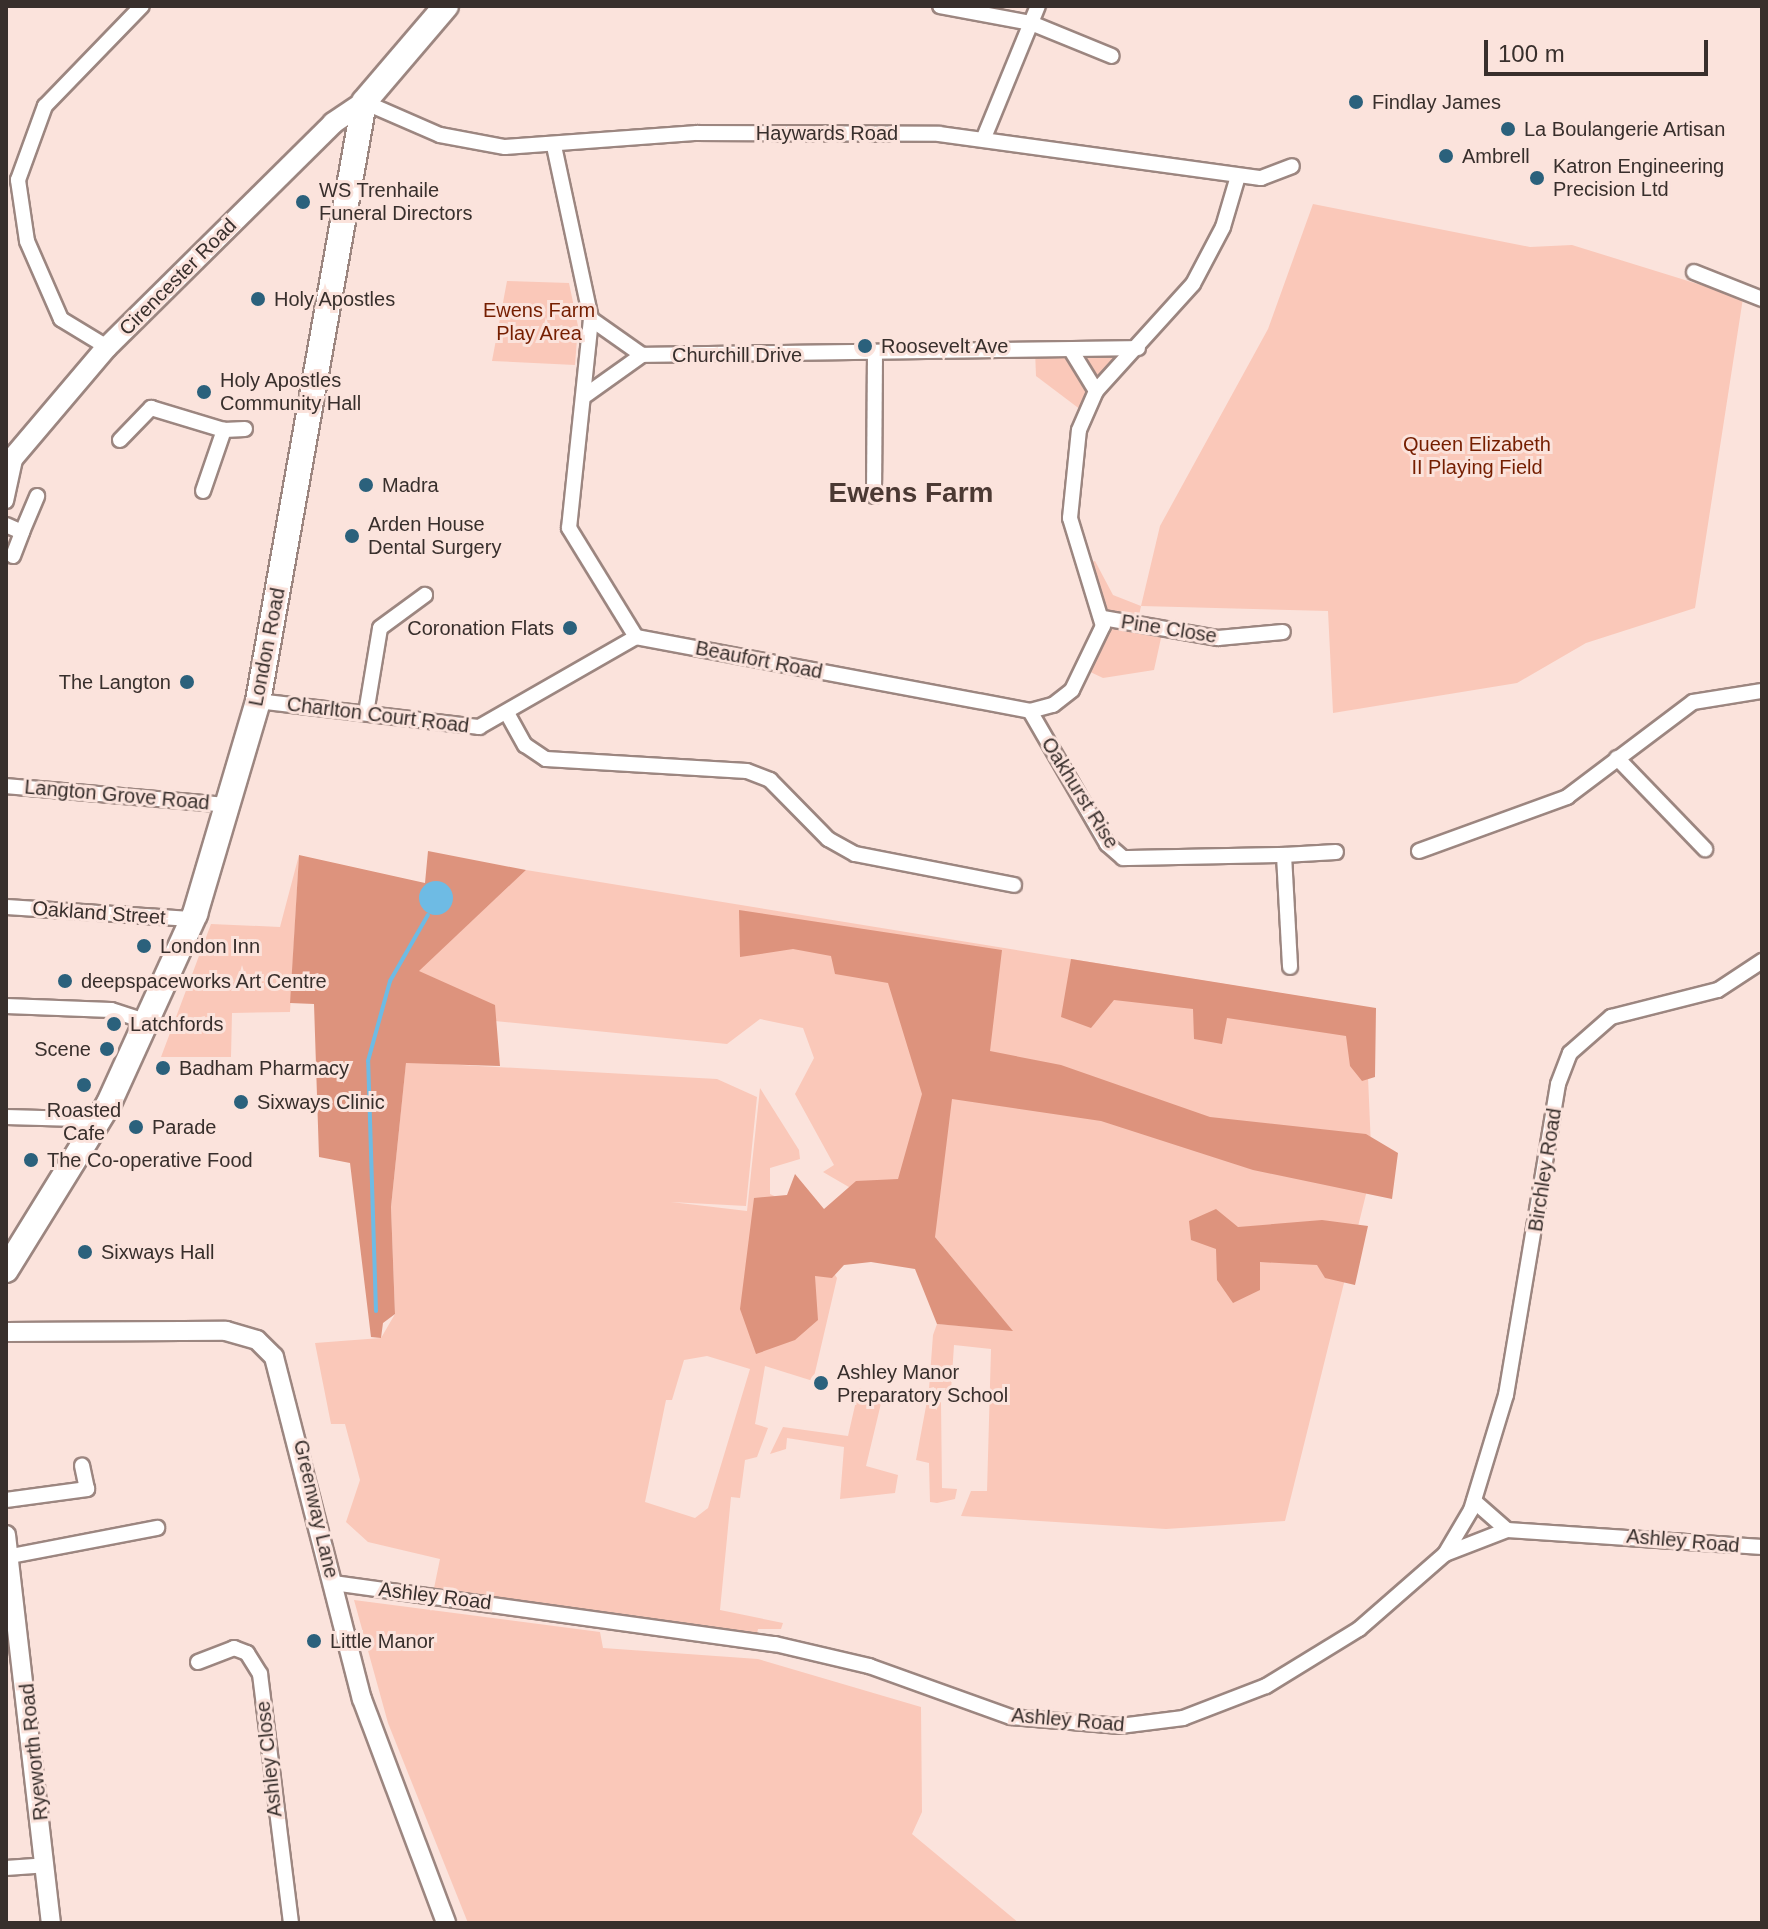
<!DOCTYPE html>
<style>
body{margin:0}
#map{position:relative;width:1768px;height:1929px;overflow:hidden;background:#fbe3dc;font-family:Arial,sans-serif}
div>[style]{position:absolute}
[style*='--x']{left:calc(var(--x)*1px);top:calc(var(--y)*1px);width:calc(var(--w)*1px);rotate:calc(var(--a)*1deg)}
.green>*{inset:0;background:#fac8b9}
.forest>*{inset:0;background:#dd937d}
.water>*{inset:0;background:#6ebbe4}
.round{border-radius:50%}
.stream>*{height:4px;margin:-2px;padding:0 2px;transform-origin:2px;border-radius:2px;background:#6ebbe4}
.roads{filter:drop-shadow(2px 0 #9c8680) drop-shadow(-2px 0 #9c8680) drop-shadow(0 2px #9c8680) drop-shadow(0 -2px #9c8680)}
.street>*{height:14px;margin:-7px;padding:0 7px;transform-origin:7px;border-radius:7px;background:#fff}
.secondary>*{height:18px;margin:-9px;padding:0 9px;transform-origin:9px;border-radius:9px;background:#fff}
.primary>*{height:20px;margin:-10px;padding:0 10px;transform-origin:10px;border-radius:10px;background:#fff}
.highway>*{height:24px;margin:-12px;padding:0 12px;transform-origin:12px;border-radius:12px;background:#fff}
.dots>*{width:22px;height:22px;translate:-50% -50%;box-sizing:border-box;border:4px solid #fbe3dc;border-radius:50%}
span{translate:-50% -50%;white-space:nowrap;text-align:center;line-height:1.15;-webkit-text-stroke:6px #fbe3dc;paint-order:stroke}
.poi-label{font-size:20px;color:#382f2c}
.left{translate:0 -50%;text-align:left}
.right{translate:-100% -50%;text-align:right}
.street-label{font-size:20px;color:#382f2c}
.park-label{font-size:20px;color:#751e00}
.district-label{font-size:28px;color:#4b3933;font-weight:700}
.frame{position:absolute;inset:0;border:8px solid #382f2c;pointer-events:none}
.scale{position:absolute;left:1484px;top:40px;width:224px;height:36px;box-sizing:border-box;border:4px solid #382f2c;border-top:0;padding-left:10px;font-size:24px;line-height:28px;white-space:nowrap;color:#382f2c;-webkit-text-stroke:6px #fbe3dc;paint-order:stroke}
</style>
<div id="map">
<div class="green">
<div style="clip-path:polygon(1313px 204px,1530px 247px,1572px 245px,1743px 298px,1695px 608px,1586px 643px,1517px 683px,1333px 713px,1328px 611px,1141px 606px,1137px 625px,1163px 629px,1154px 670px,1103px 678px,1084px 669px,1102px 634px,1082px 564px,1095px 561px,1113px 595px,1141px 606px,1160px 526px,1268px 329px)"></div>
<div style="clip-path:polygon(507px 281px,569px 283px,578px 326px,575px 365px,492px 361px)"></div>
<div style="clip-path:polygon(1138px 348px,1085px 413px,1036px 376px,1035px 350px)"></div>
<div style="clip-path:polygon(299px 855px,290px 1012px,232px 1013px,231px 1057px,161px 1057px,211px 924px,280px 927px)"></div>
<div style="clip-path:polygon(526px 870px,1365px 1007px,1372px 1170px,1285px 1521px,1166px 1529px,961px 1516px,971px 1491px,987px 1491px,991px 1349px,954px 1345px,951px 1391px,929px 1389px,933px 1335px,937px 1324px,1012px 1330px,935px 1237px,823px 1172px,834px 1165px,795px 1094px,814px 1058px,803px 1028px,760px 1019px,727px 1044px,474px 1019px,418px 971px)"></div>
<div style="clip-path:polygon(evenodd,406px 1062px,717px 1079px,757px 1097px,746px 1206px,671px 1202px,747px 1211px,760px 1088px,799px 1150px,800px 1159px,770px 1168px,770px 1194px,789px 1203px,837px 1278px,813px 1381px,765px 1366px,755px 1424px,768px 1428px,757px 1457px,745px 1460px,740px 1498px,731px 1497px,720px 1610px,783px 1623px,781px 1629px,758px 1629px,756px 1638px,433px 1593px,440px 1559px,368px 1542px,346px 1522px,360px 1480px,345px 1424px,331px 1424px,315px 1343px,381px 1338px,395px 1314px,391px 1207px,406px 1062px,707px 1356px,750px 1369px,708px 1508px,695px 1518px,645px 1502px,666px 1400px,672px 1400px,684px 1360px,707px 1356px)"></div>
<div style="clip-path:polygon(859px 1388px,883px 1395px,866px 1466px,898px 1475px,895px 1493px,840px 1499px,844px 1447px,787px 1438px,786px 1449px,770px 1454px,783px 1427px,848px 1436px)"></div>
<div style="clip-path:polygon(927px 1401px,941px 1402px,942px 1488px,957px 1489px,955px 1499px,937px 1503px,930px 1502px,929px 1463px,916px 1460px)"></div>
<div style="clip-path:polygon(354px 1600px,600px 1632px,603px 1648px,758px 1659px,921px 1707px,922px 1812px,912px 1834px,1019px 1923px,468px 1923px,388px 1723px)"></div>
</div>
<div class="forest">
<div style="clip-path:polygon(428px 851px,526px 870px,419px 971px,495px 1005px,500px 1066px,406px 1063px,391px 1207px,395px 1314px,383px 1323px,381px 1338px,371px 1337px,350px 1163px,319px 1157px,314px 1004px,290px 1003px,299px 855px,425px 883px)"></div>
<div style="clip-path:polygon(739px 910px,1002px 950px,990px 1051px,1061px 1065px,1210px 1117px,1366px 1134px,1398px 1153px,1392px 1199px,1253px 1170px,1101px 1121px,952px 1099px,935px 1237px,1013px 1331px,937px 1324px,915px 1269px,871px 1262px,844px 1265px,832px 1278px,815px 1276px,818px 1320px,795px 1340px,756px 1354px,740px 1309px,754px 1198px,787px 1195px,795px 1174px,824px 1209px,856px 1181px,898px 1179px,922px 1094px,888px 983px,835px 974px,831px 956px,793px 949px,740px 957px)"></div>
<div style="clip-path:polygon(1071px 959px,1376px 1008px,1375px 1077px,1362px 1081px,1350px 1066px,1346px 1036px,1227px 1018px,1222px 1044px,1194px 1039px,1193px 1009px,1114px 1000px,1091px 1028px,1061px 1017px)"></div>
<div style="clip-path:polygon(1216px 1209px,1238px 1227px,1322px 1220px,1368px 1226px,1355px 1285px,1325px 1278px,1317px 1265px,1260px 1262px,1260px 1290px,1233px 1303px,1217px 1280px,1216px 1249px,1191px 1240px,1189px 1221px)"></div>
</div>
<div class="water">
<div class="round" style="left:419px;top:881px;width:34px;height:34px"></div>
</div>
<div class="stream">
<div style="--x:376;--y:1311;--w:250;--a:-91.8"></div>
<div style="--x:368;--y:1061;--w:83;--a:-74.6"></div>
<div style="--x:390;--y:981;--w:76;--a:-60.1"></div>
</div>
<div class="roads">
<div class="street">
<div style="--x:940;--y:6;--w:93;--a:10.6"></div>
<div style="--x:1031;--y:23;--w:87;--a:22.2"></div>
<div style="--x:364;--y:102;--w:83;--a:23.5"></div>
<div style="--x:440;--y:135;--w:66;--a:10.5"></div>
<div style="--x:505;--y:147;--w:193;--a:-4.2"></div>
<div style="--x:697;--y:133;--w:242;--a:0.2"></div>
<div style="--x:939;--y:134;--w:325;--a:7.8"></div>
<div style="--x:1261;--y:178;--w:33;--a:-21"></div>
<div style="--x:985;--y:135;--w:139;--a:-67.7"></div>
<div style="--x:554;--y:146;--w:177;--a:77.9"></div>
<div style="--x:591;--y:319;--w:210;--a:96"></div>
<div style="--x:569;--y:528;--w:128;--a:58.4"></div>
<div style="--x:1694;--y:272;--w:73;--a:21.7"></div>
<div style="--x:591;--y:319;--w:62;--a:35.2"></div>
<div style="--x:642;--y:355;--w:496;--a:-0.8"></div>
<div style="--x:107;--y:347;--w:54;--a:-148.7"></div>
<div style="--x:61;--y:319;--w:85;--a:-113.6"></div>
<div style="--x:27;--y:241;--w:62;--a:-98.4"></div>
<div style="--x:18;--y:180;--w:79;--a:-70"></div>
<div style="--x:45;--y:106;--w:139;--a:-45.9"></div>
<div style="--x:1071;--y:350;--w:48;--a:58.6"></div>
<div style="--x:586;--y:395;--w:69;--a:-35.5"></div>
<div style="--x:120;--y:440;--w:45;--a:-45.9"></div>
<div style="--x:151;--y:408;--w:76;--a:16.8"></div>
<div style="--x:224;--y:430;--w:21;--a:-3"></div>
<div style="--x:203;--y:491;--w:65;--a:-71"></div>
<div style="--x:874;--y:496;--w:143;--a:-89.6"></div>
<div style="--x:6;--y:501;--w:47;--a:-77.7"></div>
<div style="--x:6;--y:525;--w:17;--a:24"></div>
<div style="--x:22;--y:532;--w:39;--a:-67"></div>
<div style="--x:13;--y:556;--w:26;--a:-69"></div>
<div style="--x:1103;--y:618;--w:117;--a:9.9"></div>
<div style="--x:1218;--y:638;--w:65;--a:-5.3"></div>
<div style="--x:258;--y:701;--w:223;--a:6.7"></div>
<div style="--x:479;--y:727;--w:181;--a:-29.8"></div>
<div style="--x:636;--y:637;--w:401;--a:10.6"></div>
<div style="--x:1030;--y:711;--w:24;--a:-15"></div>
<div style="--x:1053;--y:705;--w:24;--a:-38"></div>
<div style="--x:1072;--y:690;--w:71;--a:-64.2"></div>
<div style="--x:1103;--y:626;--w:113;--a:-107"></div>
<div style="--x:1070;--y:518;--w:88;--a:-84.2"></div>
<div style="--x:1079;--y:430;--w:43;--a:-66.4"></div>
<div style="--x:1096;--y:391;--w:144;--a:-47.8"></div>
<div style="--x:1193;--y:284;--w:64;--a:-62.2"></div>
<div style="--x:1223;--y:227;--w:53;--a:-73.6"></div>
<div style="--x:1030;--y:711;--w:154;--a:59.9"></div>
<div style="--x:1107;--y:844;--w:21;--a:41"></div>
<div style="--x:1123;--y:858;--w:161;--a:-1.1"></div>
<div style="--x:1284;--y:855;--w:112;--a:86.9"></div>
<div style="--x:366;--y:713;--w:86;--a:-80.6"></div>
<div style="--x:380;--y:628;--w:56;--a:-36.3"></div>
<div style="--x:507;--y:713;--w:37;--a:61"></div>
<div style="--x:525;--y:745;--w:25;--a:34"></div>
<div style="--x:546;--y:759;--w:201;--a:3.4"></div>
<div style="--x:747;--y:771;--w:25;--a:21"></div>
<div style="--x:770;--y:780;--w:83;--a:45.5"></div>
<div style="--x:828;--y:839;--w:31;--a:29"></div>
<div style="--x:855;--y:854;--w:162;--a:11"></div>
<div style="--x:1617;--y:758;--w:127;--a:46"></div>
<div style="--x:6;--y:786;--w:223;--a:4.9"></div>
<div style="--x:1419;--y:851;--w:158;--a:-20"></div>
<div style="--x:1567;--y:797;--w:158;--a:-37"></div>
<div style="--x:1693;--y:702;--w:70;--a:-9.1"></div>
<div style="--x:1284;--y:855;--w:52;--a:-3.3"></div>
<div style="--x:6;--y:907;--w:186;--a:3.7"></div>
<div style="--x:6;--y:1006;--w:105;--a:2.2"></div>
<div style="--x:111;--y:1010;--w:38;--a:18"></div>
<div style="--x:6;--y:1117;--w:72;--a:1.6"></div>
<div style="--x:78;--y:1119;--w:20;--a:27"></div>
<div style="--x:6;--y:1500;--w:82;--a:-7.7"></div>
<div style="--x:87;--y:1489;--w:24;--a:-102"></div>
<div style="--x:1474;--y:1501;--w:44;--a:41.3"></div>
<div style="--x:1445;--y:1554;--w:51;--a:-59.4"></div>
<div style="--x:1471;--y:1510;--w:120;--a:-73.1"></div>
<div style="--x:1506;--y:1395;--w:315;--a:-80.5"></div>
<div style="--x:1558;--y:1084;--w:33;--a:-69"></div>
<div style="--x:1570;--y:1053;--w:55;--a:-41.3"></div>
<div style="--x:1611;--y:1017;--w:110;--a:-14.2"></div>
<div style="--x:1718;--y:990;--w:53;--a:-33.4"></div>
<div style="--x:11;--y:1556;--w:149;--a:-10.9"></div>
<div style="--x:333;--y:1583;--w:446;--a:7.9"></div>
<div style="--x:775;--y:1644;--w:97;--a:13.2"></div>
<div style="--x:869;--y:1666;--w:151;--a:19.8"></div>
<div style="--x:1011;--y:1717;--w:109;--a:4.7"></div>
<div style="--x:1120;--y:1726;--w:64;--a:-7.2"></div>
<div style="--x:1183;--y:1718;--w:89;--a:-21.1"></div>
<div style="--x:1266;--y:1686;--w:109;--a:-31.5"></div>
<div style="--x:1359;--y:1629;--w:114;--a:-41.1"></div>
<div style="--x:1445;--y:1554;--w:66;--a:-21.2"></div>
<div style="--x:1507;--y:1530;--w:256;--a:3.8"></div>
<div style="--x:198;--y:1662;--w:39;--a:-21"></div>
<div style="--x:234;--y:1648;--w:14;--a:21"></div>
<div style="--x:247;--y:1653;--w:25;--a:58"></div>
<div style="--x:260;--y:1674;--w:251;--a:82.9"></div>
<div style="--x:6;--y:1868;--w:39;--a:-4"></div>
</div>
<div class="secondary">
<div style="--x:6;--y:1332;--w:220;--a:-0.3"></div>
<div style="--x:226;--y:1331;--w:32;--a:16"></div>
<div style="--x:257;--y:1340;--w:24;--a:45"></div>
<div style="--x:274;--y:1357;--w:353;--a:75.6"></div>
<div style="--x:362;--y:1699;--w:239;--a:69.4"></div>
<div style="--x:6;--y:1535;--w:391;--a:83.4"></div>
</div>
<div class="primary">
<div style="--x:6;--y:466;--w:156;--a:-49.7"></div>
<div style="--x:107;--y:347;--w:318;--a:-44.7"></div>
<div style="--x:333;--y:123;--w:37;--a:-34"></div>
</div>
<div class="highway">
<div style="--x:6;--y:1270;--w:196;--a:-58.3"></div>
<div style="--x:109;--y:1103;--w:208;--a:-65.5"></div>
<div style="--x:195;--y:914;--w:222;--a:-73.5"></div>
<div style="--x:258;--y:701;--w:608;--a:-79.96"></div>
<div style="--x:364;--y:102;--w:126;--a:-49.5"></div>
</div>
</div>
<div class="dots">
<div style="left:1356px;top:102px;background:#2b617c"></div>
<div style="left:1508px;top:129px;background:#2b617c"></div>
<div style="left:1446px;top:156px;background:#2b617c"></div>
<div style="left:1537px;top:178px;background:#2b617c"></div>
<div style="left:303px;top:202px;background:#2b617c"></div>
<div style="left:258px;top:299px;background:#2b617c"></div>
<div style="left:865px;top:346px;background:#2b617c"></div>
<div style="left:204px;top:392px;background:#2b617c"></div>
<div style="left:366px;top:485px;background:#2b617c"></div>
<div style="left:352px;top:536px;background:#2b617c"></div>
<div style="left:570px;top:628px;background:#2b617c"></div>
<div style="left:187px;top:682px;background:#2b617c"></div>
<div style="left:144px;top:946px;background:#2b617c"></div>
<div style="left:65px;top:981px;background:#2b617c"></div>
<div style="left:114px;top:1024px;background:#2b617c"></div>
<div style="left:107px;top:1049px;background:#2b617c"></div>
<div style="left:163px;top:1068px;background:#2b617c"></div>
<div style="left:84px;top:1085px;background:#2b617c"></div>
<div style="left:241px;top:1102px;background:#2b617c"></div>
<div style="left:136px;top:1127px;background:#2b617c"></div>
<div style="left:31px;top:1160px;background:#2b617c"></div>
<div style="left:85px;top:1252px;background:#2b617c"></div>
<div style="left:821px;top:1383px;background:#2b617c"></div>
<div style="left:314px;top:1641px;background:#2b617c"></div>
</div>
<div class="poi-label">
<span class="left" style="left:1372px;top:102px">Findlay James</span>
<span class="left" style="left:1524px;top:129px">La Boulangerie Artisan</span>
<span class="left" style="left:1462px;top:156px">Ambrell</span>
<span class="left" style="left:1553px;top:178px">Katron Engineering<br>Precision Ltd</span>
<span class="left" style="left:319px;top:202px">WS Trenhaile<br>Funeral Directors</span>
<span class="left" style="left:274px;top:299px">Holy Apostles</span>
<span class="left" style="left:881px;top:346px">Roosevelt Ave</span>
<span class="left" style="left:220px;top:392px">Holy Apostles<br>Community Hall</span>
<span class="left" style="left:382px;top:485px">Madra</span>
<span class="left" style="left:368px;top:536px">Arden House<br>Dental Surgery</span>
<span class="right" style="left:554px;top:628px">Coronation Flats</span>
<span class="right" style="left:171px;top:682px">The Langton</span>
<span class="left" style="left:160px;top:946px">London Inn</span>
<span class="left" style="left:81px;top:981px">deepspaceworks Art Centre</span>
<span class="left" style="left:130px;top:1024px">Latchfords</span>
<span class="right" style="left:91px;top:1049px">Scene</span>
<span class="left" style="left:179px;top:1068px">Badham Pharmacy</span>
<span class="left" style="left:257px;top:1102px">Sixways Clinic</span>
<span style="left:84px;top:1122px">Roasted<br>Cafe</span>
<span class="left" style="left:152px;top:1127px">Parade</span>
<span class="left" style="left:47px;top:1160px">The Co-operative Food</span>
<span class="left" style="left:101px;top:1252px">Sixways Hall</span>
<span class="left" style="left:837px;top:1384px">Ashley Manor<br>Preparatory School</span>
<span class="left" style="left:330px;top:1641px">Little Manor</span>
</div>
<div class="street-label">
<span style="left:827px;top:133px">Haywards Road</span>
<span style="left:178px;top:277px;rotate:-45deg">Cirencester Road</span>
<span style="left:737px;top:355px">Churchill Drive</span>
<span style="left:1169px;top:629px;rotate:9deg">Pine Close</span>
<span style="left:267px;top:647px;rotate:-79deg">London Road</span>
<span style="left:759px;top:660px;rotate:11deg">Beaufort Road</span>
<span style="left:378px;top:715px;rotate:7deg">Charlton Court Road</span>
<span style="left:1080px;top:793px;rotate:58deg">Oakhurst Rise</span>
<span style="left:117px;top:795px;rotate:5deg">Langton Grove Road</span>
<span style="left:99px;top:913px;rotate:4deg">Oakland Street</span>
<span style="left:1545px;top:1170px;rotate:-81deg">Birchley Road</span>
<span style="left:316px;top:1509px;rotate:77deg">Greenway Lane</span>
<span style="left:1683px;top:1541px;rotate:5deg">Ashley Road</span>
<span style="left:435px;top:1596px;rotate:7deg">Ashley Road</span>
<span style="left:1068px;top:1720px;rotate:5deg">Ashley Road</span>
<span style="left:34px;top:1752px;rotate:-96deg">Ryeworth Road</span>
<span style="left:269px;top:1759px;rotate:-96deg">Ashley Close</span>
</div>
<div class="park-label">
<span style="left:539px;top:322px">Ewens Farm<br>Play Area</span>
<span style="left:1477px;top:456px">Queen Elizabeth<br>II Playing Field</span>
</div>
<div class="district-label">
<span style="left:911px;top:493px">Ewens Farm</span>
</div>
<div class="frame"></div>
<div class="scale">100 m</div>
</div>
